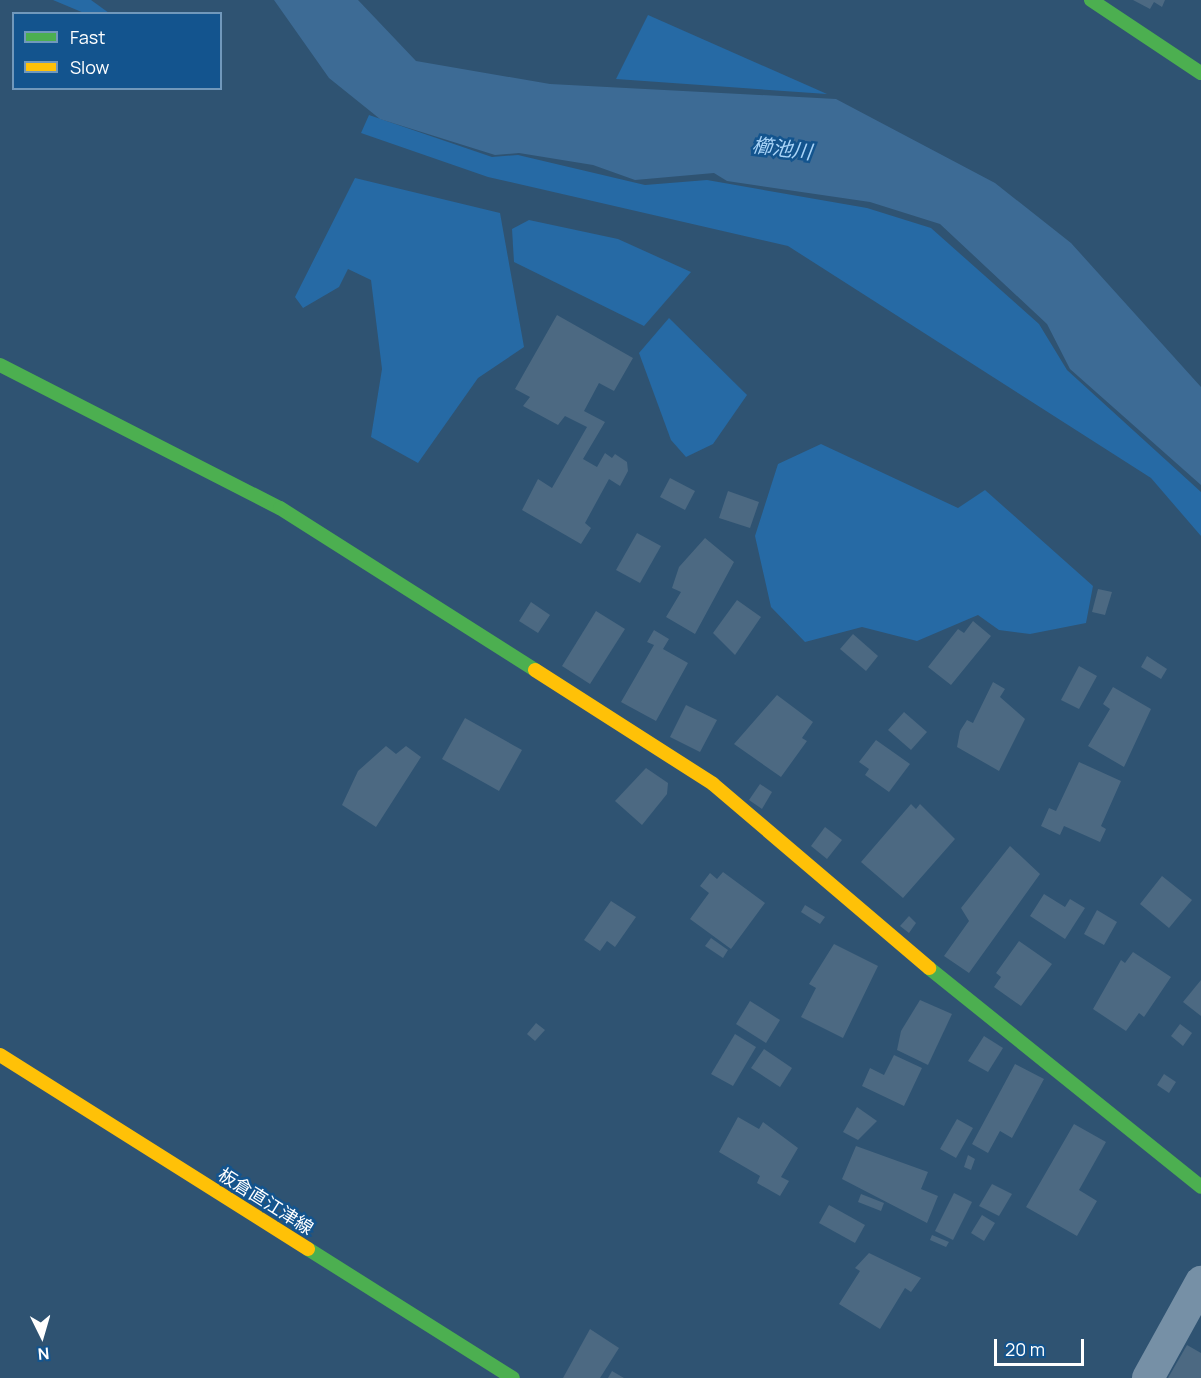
<!DOCTYPE html>
<meta charset="utf-8">
<style>
body{margin:0}
#map{position:relative;width:1201px;height:1378px;overflow:hidden;background:#2f5372;font-family:Manrope,"Noto Sans JP",sans-serif}
div>[style]{position:absolute}
[style*='--x']{left:calc(var(--x)*1px);top:calc(var(--y)*1px);width:calc(var(--w)*1px);rotate:calc(var(--a)*1deg)}
.green>*{inset:0;background:#266aa5}
.water>*{inset:0;background:#3d6b95}
.building>*{inset:0;background:#4c6982}
.street>*{height:32px;margin:-16px;padding:0 16px;transform-origin:16px;border-radius:16px;background:#7690a6}
.fast>*{height:14px;margin:-7px;padding:0 7px;transform-origin:7px;border-radius:7px;background:#4caf50}
.slow>*{height:14px;margin:-7px;padding:0 7px;transform-origin:7px;border-radius:7px;background:#ffc107}
span{translate:-50% -50%;white-space:nowrap;text-align:center;line-height:1.15;-webkit-text-stroke:5px #13548e;paint-order:stroke}
.street-label{font-size:18px;color:#fff}
.water-label{font-size:20px;color:#a9d4f8;font-style:italic}
.legend{position:absolute;left:12px;top:12px;width:210px;height:78px;box-sizing:border-box;background:#13548e;border:2px solid #7198bb;margin:0;padding:8px 10px;list-style:none;font-size:18px;color:#fff}
.legend li{display:flex;align-items:center;gap:12px;height:30px}
.legend b{width:30px;border:2px solid #7198bb}
.north{position:absolute;left:12px;top:1306px;width:60px;height:60px;-webkit-text-stroke:4px #13548e;paint-order:stroke;rotate:175deg;font-size:16px;font-weight:700;line-height:24px;text-align:center;color:#fff}
.north::after{content:'';display:block;margin:auto;width:21px;height:27px;background:#fff;clip-path:polygon(50% 0,100% 100%,50% 72%,0 100%)}
.scale{position:absolute;left:994px;top:1339px;width:90px;height:27px;box-sizing:border-box;border:3px solid #fff;border-top:0;padding-left:8px;font-size:18px;line-height:21px;white-space:nowrap;color:#fff;-webkit-text-stroke:4px #13548e;paint-order:stroke}
</style>
<div id="map">
<div class="green">
<div style="clip-path:polygon(53px 0,91px 0,109px 13px,84px 13px)"></div>
<div style="clip-path:polygon(648px 15px,827px 94px,616px 79px)"></div>
<div style="clip-path:polygon(369px 115px,492px 157px,518px 155px,645px 185px,707px 180px,867px 208px,931px 228px,1039px 324px,1067px 370px,1201px 492px,1201px 536px,1151px 478px,788px 246px,488px 177px,361px 133px)"></div>
<div style="clip-path:polygon(355px 178px,500px 213px,524px 347px,478px 378px,418px 463px,371px 437px,382px 369px,371px 280px,348px 269px,339px 287px,303px 308px,295px 297px)"></div>
<div style="clip-path:polygon(529px 220px,618px 239px,691px 272px,644px 326px,514px 262px,512px 229px)"></div>
<div style="clip-path:polygon(669px 318px,747px 395px,713px 444px,686px 457px,671px 440px,639px 353px)"></div>
<div style="clip-path:polygon(821px 444px,958px 508px,985px 490px,1093px 586px,1086px 623px,1030px 634px,999px 630px,978px 615px,917px 641px,862px 627px,805px 642px,771px 607px,755px 536px,778px 464px)"></div>
</div>
<div class="water">
<div style="clip-path:polygon(274px 0,358px 0,416px 61px,550px 84px,836px 99px,995px 183px,1071px 243px,1201px 387px,1201px 485px,1070px 369px,1047px 324px,940px 224px,870px 202px,727px 181px,714px 173px,635px 180px,593px 165px,519px 153px,495px 155px,380px 119px,329px 78px)"></div>
</div>
<div class="building">
<div style="clip-path:polygon(1133px 0,1165px 0,1162px 7px,1154px 2px,1150px 9px)"></div>
<div style="clip-path:polygon(557px 315px,633px 358px,614px 391px,599px 383px,584px 411px,605px 422px,583px 459px,597px 467px,605px 453px,612px 458px,615px 454px,627px 462px,628px 471px,620px 486px,609px 479px,585px 523px,591px 528px,581px 544px,522px 510px,538px 479px,552px 488px,587px 427px,565px 416px,558px 425px,523px 406px,530px 397px,515px 389px)"></div>
<div style="clip-path:polygon(670px 478px,695px 491px,685px 510px,660px 497px)"></div>
<div style="clip-path:polygon(728px 491px,759px 502px,750px 528px,719px 518px)"></div>
<div style="clip-path:polygon(637px 533px,661px 546px,640px 583px,616px 570px)"></div>
<div style="clip-path:polygon(705px 538px,734px 562px,695px 634px,666px 617px,681px 592px,672px 588px,679px 567px)"></div>
<div style="clip-path:polygon(1098px 589px,1112px 592px,1105px 615px,1092px 612px)"></div>
<div style="clip-path:polygon(737px 600px,761px 617px,735px 655px,713px 633px)"></div>
<div style="clip-path:polygon(531px 602px,550px 615px,538px 633px,519px 621px)"></div>
<div style="clip-path:polygon(596px 611px,625px 629px,590px 684px,562px 666px)"></div>
<div style="clip-path:polygon(973px 621px,991px 636px,951px 685px,928px 667px,958px 629px,964px 633px)"></div>
<div style="clip-path:polygon(654px 630px,669px 639px,663px 649px,688px 663px,656px 721px,621px 702px,654px 645px,647px 642px)"></div>
<div style="clip-path:polygon(853px 634px,878px 656px,866px 671px,840px 649px)"></div>
<div style="clip-path:polygon(1147px 656px,1167px 669px,1161px 679px,1141px 667px)"></div>
<div style="clip-path:polygon(1079px 666px,1097px 676px,1079px 709px,1061px 700px)"></div>
<div style="clip-path:polygon(993px 682px,1005px 689px,1000px 697px,1025px 719px,999px 771px,957px 747px,960px 731px,967px 720px,973px 723px)"></div>
<div style="clip-path:polygon(1113px 687px,1151px 709px,1124px 767px,1088px 746px,1110px 709px,1103px 704px)"></div>
<div style="clip-path:polygon(777px 695px,813px 722px,802px 738px,807px 741px,781px 777px,734px 744px)"></div>
<div style="clip-path:polygon(686px 705px,717px 720px,700px 752px,670px 737px)"></div>
<div style="clip-path:polygon(904px 712px,927px 732px,911px 750px,888px 730px)"></div>
<div style="clip-path:polygon(465px 718px,522px 750px,499px 791px,442px 759px)"></div>
<div style="clip-path:polygon(876px 740px,910px 764px,889px 792px,865px 775px,869px 769px,859px 762px)"></div>
<div style="clip-path:polygon(386px 746px,396px 754px,406px 746px,421px 757px,376px 827px,342px 805px,358px 771px)"></div>
<div style="clip-path:polygon(1079px 762px,1121px 781px,1101px 826px,1106px 829px,1100px 842px,1064px 826px,1060px 835px,1041px 826px,1049px 808px,1056px 811px)"></div>
<div style="clip-path:polygon(646px 768px,668px 783px,667px 794px,642px 825px,615px 801px)"></div>
<div style="clip-path:polygon(760px 784px,772px 792px,762px 809px,749px 800px)"></div>
<div style="clip-path:polygon(911px 804px,916px 809px,920px 804px,955px 839px,903px 898px,861px 862px)"></div>
<div style="clip-path:polygon(825px 827px,842px 840px,827px 859px,811px 846px)"></div>
<div style="clip-path:polygon(1010px 846px,1040px 874px,969px 973px,944px 956px,969px 921px,961px 908px)"></div>
<div style="clip-path:polygon(723px 872px,765px 903px,731px 949px,690px 919px,709px 893px,700px 886px,710px 873px,717px 879px)"></div>
<div style="clip-path:polygon(1162px 876px,1192px 900px,1169px 928px,1140px 904px)"></div>
<div style="clip-path:polygon(1044px 894px,1065px 907px,1070px 899px,1085px 908px,1065px 939px,1030px 916px)"></div>
<div style="clip-path:polygon(611px 901px,636px 917px,615px 947px,607px 941px,600px 951px,584px 940px)"></div>
<div style="clip-path:polygon(805px 905px,825px 917px,820px 924px,801px 912px)"></div>
<div style="clip-path:polygon(1097px 910px,1117px 922px,1104px 945px,1084px 934px)"></div>
<div style="clip-path:polygon(909px 916px,916px 923px,909px 933px,900px 926px)"></div>
<div style="clip-path:polygon(711px 938px,728px 950px,723px 958px,705px 946px)"></div>
<div style="clip-path:polygon(1019px 941px,1052px 964px,1021px 1006px,994px 987px,1001px 977px,996px 973px)"></div>
<div style="clip-path:polygon(834px 944px,878px 966px,843px 1038px,801px 1017px,816px 988px,809px 984px)"></div>
<div style="clip-path:polygon(1133px 952px,1171px 977px,1144px 1017px,1139px 1013px,1126px 1031px,1093px 1009px,1121px 960px,1125px 963px)"></div>
<div style="clip-path:polygon(1201px 980px,1201px 1016px,1183px 1002px)"></div>
<div style="clip-path:polygon(920px 1000px,952px 1014px,928px 1065px,897px 1050px,901px 1031px)"></div>
<div style="clip-path:polygon(750px 1001px,780px 1020px,766px 1043px,736px 1024px)"></div>
<div style="clip-path:polygon(536px 1023px,545px 1030px,535px 1041px,527px 1034px)"></div>
<div style="clip-path:polygon(1180px 1024px,1192px 1033px,1183px 1046px,1171px 1036px)"></div>
<div style="clip-path:polygon(735px 1034px,756px 1047px,733px 1086px,711px 1074px)"></div>
<div style="clip-path:polygon(984px 1036px,1003px 1048px,988px 1072px,968px 1061px)"></div>
<div style="clip-path:polygon(764px 1049px,792px 1068px,780px 1087px,751px 1068px)"></div>
<div style="clip-path:polygon(894px 1055px,922px 1068px,904px 1106px,862px 1086px,870px 1068px,884px 1075px)"></div>
<div style="clip-path:polygon(1015px 1064px,1044px 1079px,1012px 1138px,1000px 1131px,988px 1153px,972px 1144px)"></div>
<div style="clip-path:polygon(1164px 1074px,1176px 1082px,1169px 1093px,1157px 1085px)"></div>
<div style="clip-path:polygon(857px 1107px,877px 1121px,858px 1140px,843px 1132px)"></div>
<div style="clip-path:polygon(738px 1117px,759px 1129px,763px 1122px,798px 1148px,781px 1177px,789px 1181px,780px 1196px,757px 1183px,760px 1176px,719px 1152px)"></div>
<div style="clip-path:polygon(957px 1119px,973px 1128px,956px 1158px,940px 1149px)"></div>
<div style="clip-path:polygon(1074px 1124px,1106px 1142px,1079px 1190px,1097px 1201px,1077px 1236px,1026px 1207px)"></div>
<div style="clip-path:polygon(856px 1146px,928px 1172px,921px 1189px,938px 1196px,927px 1223px,842px 1179px)"></div>
<div style="clip-path:polygon(968px 1155px,975px 1159px,971px 1170px,964px 1167px)"></div>
<div style="clip-path:polygon(992px 1184px,1012px 1194px,999px 1216px,979px 1206px)"></div>
<div style="clip-path:polygon(954px 1193px,972px 1202px,953px 1240px,935px 1231px)"></div>
<div style="clip-path:polygon(861px 1194px,884px 1203px,881px 1211px,858px 1202px)"></div>
<div style="clip-path:polygon(829px 1205px,865px 1225px,855px 1243px,819px 1223px)"></div>
<div style="clip-path:polygon(982px 1215px,995px 1223px,984px 1241px,971px 1233px)"></div>
<div style="clip-path:polygon(932px 1235px,949px 1242px,946px 1247px,930px 1240px)"></div>
<div style="clip-path:polygon(869px 1253px,921px 1278px,911px 1292px,905px 1288px,880px 1329px,839px 1304px,860px 1271px,855px 1268px)"></div>
<div style="clip-path:polygon(590px 1329px,619px 1348px,600px 1378px,563px 1378px)"></div>
<div style="clip-path:polygon(1187px 1345px,1201px 1353px,1201px 1378px,1168px 1378px)"></div>
<div style="clip-path:polygon(612px 1371px,624px 1378px,608px 1378px)"></div>
</div>
<div class="street">
<div style="--x:1148;--y:1378;--w:110;--a:-61.1"></div>
</div>
<div class="fast">
<div style="--x:1091;--y:0;--w:132;--a:33.6"></div>
<div style="--x:0;--y:365;--w:314;--a:27.1"></div>
<div style="--x:280;--y:508;--w:302;--a:32.4"></div>
<div style="--x:929;--y:968;--w:349;--a:38.8"></div>
<div style="--x:308;--y:1249;--w:242;--a:32.2"></div>
</div>
<div class="slow">
<div style="--x:535;--y:670;--w:211;--a:32.6"></div>
<div style="--x:713;--y:784;--w:284;--a:40.4"></div>
<div style="--x:0;--y:1055;--w:364;--a:32.2"></div>
</div>
<div class="street-label">
<span style="left:266px;top:1201px;rotate:32deg">板倉直江津線</span>
</div>
<div class="water-label">
<span style="left:782px;top:148px;rotate:7deg">櫛池川</span>
</div>
<ul class="legend">
<li><b style="height:8px;background:#4caf50"></b>Fast</li>
<li><b style="height:8px;background:#ffc107"></b>Slow</li>
</ul>
<div class="north">N</div>
<div class="scale">20 m</div>
</div>
